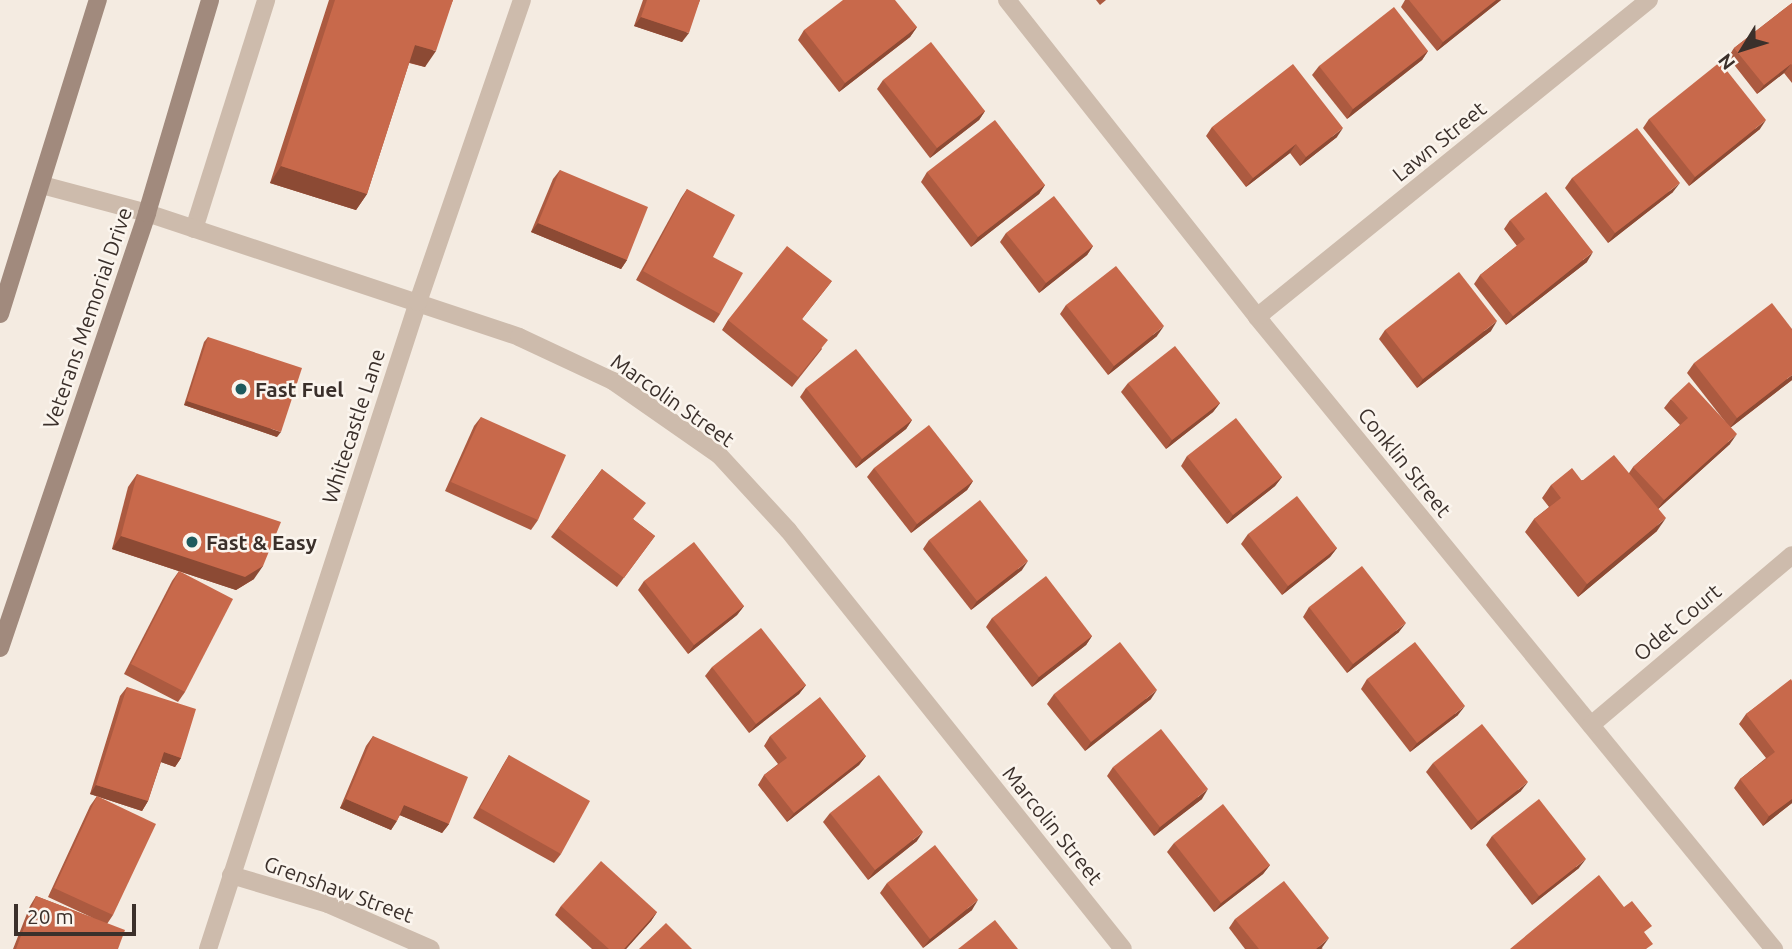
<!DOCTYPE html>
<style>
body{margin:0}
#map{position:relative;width:1792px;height:949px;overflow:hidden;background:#f4ebe1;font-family:Ubuntu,sans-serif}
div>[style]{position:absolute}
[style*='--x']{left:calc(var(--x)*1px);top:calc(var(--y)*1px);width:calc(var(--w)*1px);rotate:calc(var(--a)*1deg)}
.lane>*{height:18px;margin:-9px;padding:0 9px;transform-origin:9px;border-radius:9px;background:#cdbbac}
.street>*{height:18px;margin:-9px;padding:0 9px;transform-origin:9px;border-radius:9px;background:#cdbbac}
.secondary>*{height:18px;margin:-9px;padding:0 9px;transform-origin:9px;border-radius:9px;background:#a18a7d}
.wall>*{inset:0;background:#ac5a40}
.shaded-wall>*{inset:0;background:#8c4a34}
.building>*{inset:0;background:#c8694b}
.dots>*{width:19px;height:19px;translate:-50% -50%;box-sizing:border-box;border:4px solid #fbf5ee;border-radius:50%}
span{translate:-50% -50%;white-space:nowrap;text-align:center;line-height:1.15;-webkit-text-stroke:5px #fbf5ee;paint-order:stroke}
.street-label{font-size:21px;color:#3b302b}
.poi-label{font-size:21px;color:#3b302b;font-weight:700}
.left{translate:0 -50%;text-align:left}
.north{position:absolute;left:1708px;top:14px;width:70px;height:70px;-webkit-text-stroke:5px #fbf5ee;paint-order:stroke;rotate:232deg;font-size:19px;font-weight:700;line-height:28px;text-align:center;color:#3b302b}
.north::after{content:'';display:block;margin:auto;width:24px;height:32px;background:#3b302b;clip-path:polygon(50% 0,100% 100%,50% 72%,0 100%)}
.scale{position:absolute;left:14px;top:904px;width:122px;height:32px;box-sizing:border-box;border:4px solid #3b302b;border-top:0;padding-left:9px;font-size:21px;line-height:24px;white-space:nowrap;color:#3b302b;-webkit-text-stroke:5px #fbf5ee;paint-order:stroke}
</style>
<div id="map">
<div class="lane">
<div style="--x:194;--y:229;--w:240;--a:-72.5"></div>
</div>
<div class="street">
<div style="--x:1007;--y:0;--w:404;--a:51.7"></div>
<div style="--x:1257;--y:317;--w:817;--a:50.72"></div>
<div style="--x:42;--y:185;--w:109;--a:14.9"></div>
<div style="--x:147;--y:213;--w:392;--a:18.4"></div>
<div style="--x:519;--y:337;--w:104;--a:25.1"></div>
<div style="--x:613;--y:381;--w:129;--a:34.9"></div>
<div style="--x:719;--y:455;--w:102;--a:47.4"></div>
<div style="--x:788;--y:530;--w:536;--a:51.36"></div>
<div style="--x:1257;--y:317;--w:504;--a:-38.96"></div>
<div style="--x:1591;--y:725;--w:263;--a:-40.2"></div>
<div style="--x:231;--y:875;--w:101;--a:16.6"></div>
<div style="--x:328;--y:904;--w:112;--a:23.6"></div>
<div style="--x:208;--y:949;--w:680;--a:-72.02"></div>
<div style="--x:418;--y:302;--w:319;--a:-71"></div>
</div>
<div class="secondary">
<div style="--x:0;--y:314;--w:329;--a:-72.7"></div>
<div style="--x:0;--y:648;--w:459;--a:-71.3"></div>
<div style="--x:147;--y:213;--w:222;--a:-73.5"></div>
</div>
<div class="wall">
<div style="clip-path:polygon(329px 0,453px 0,425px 67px,409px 63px,367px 194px,356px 210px,270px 183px)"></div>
<div style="clip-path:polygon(643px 0,700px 0,682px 42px,634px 26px)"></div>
<div style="clip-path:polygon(1096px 0,1106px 0,1100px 5px)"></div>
<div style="clip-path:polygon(1405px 0,1501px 0,1437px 51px,1401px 7px)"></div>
<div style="clip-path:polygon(1792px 3px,1792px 83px,1784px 73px,1757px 94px,1728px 57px,1734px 48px)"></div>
<div style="clip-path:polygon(917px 27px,910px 37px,839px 92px,798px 40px,804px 30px)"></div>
<div style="clip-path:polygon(1428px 51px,1422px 60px,1347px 119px,1312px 75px,1319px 66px)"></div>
<div style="clip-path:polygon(883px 80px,985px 111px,979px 120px,930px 158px,877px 89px)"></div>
<div style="clip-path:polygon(1649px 119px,1760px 129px,1689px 186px,1643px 128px)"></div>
<div style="clip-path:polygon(1212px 127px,1337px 137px,1300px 166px,1290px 153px,1246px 187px,1206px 136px)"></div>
<div style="clip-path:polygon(560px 170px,627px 260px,621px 269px,531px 232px,553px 179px)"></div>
<div style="clip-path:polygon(927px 172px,1045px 185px,1039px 194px,971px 247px,921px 182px)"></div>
<div style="clip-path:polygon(1572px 178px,1673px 192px,1608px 243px,1565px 188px)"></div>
<div style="clip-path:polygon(687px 189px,713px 257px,720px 314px,714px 323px,636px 280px,681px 198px)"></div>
<div style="clip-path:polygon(1510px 220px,1587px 262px,1506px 325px,1474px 284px,1480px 275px,1517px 246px,1504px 229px)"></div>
<div style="clip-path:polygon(1006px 233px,1093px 246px,1087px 255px,1039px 293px,1000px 242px)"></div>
<div style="clip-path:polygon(832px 281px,802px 319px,822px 349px,792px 387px,722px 330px,728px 320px)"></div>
<div style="clip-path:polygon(1066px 305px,1157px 336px,1108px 375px,1060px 314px)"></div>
<div style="clip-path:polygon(1385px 330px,1491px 331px,1417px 388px,1379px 339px)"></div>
<div style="clip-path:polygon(208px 337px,277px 437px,184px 405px,204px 342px)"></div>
<div style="clip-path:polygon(1694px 363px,1792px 380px,1730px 428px,1687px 373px)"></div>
<div style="clip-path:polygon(1128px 383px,1220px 403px,1213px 412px,1166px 449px,1121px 392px)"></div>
<div style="clip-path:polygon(806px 388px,912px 420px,906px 429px,856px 468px,800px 397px)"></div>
<div style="clip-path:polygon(1671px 399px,1730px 444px,1658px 509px,1657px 531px,1578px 597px,1525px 532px,1534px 519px,1549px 507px,1542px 498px,1551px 485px,1629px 473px,1633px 467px,1680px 425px,1664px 408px)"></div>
<div style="clip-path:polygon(481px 417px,538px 520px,531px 530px,445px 491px,474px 426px)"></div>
<div style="clip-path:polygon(1187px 456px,1282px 477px,1275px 486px,1227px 524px,1181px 466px)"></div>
<div style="clip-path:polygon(874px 468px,973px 481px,967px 490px,911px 533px,867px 477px)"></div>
<div style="clip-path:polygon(602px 469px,634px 520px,655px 536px,617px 587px,551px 537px)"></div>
<div style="clip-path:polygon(137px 474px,254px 579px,236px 590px,112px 549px,128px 487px)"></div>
<div style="clip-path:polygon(1248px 534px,1337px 548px,1330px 557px,1282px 595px,1241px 544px)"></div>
<div style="clip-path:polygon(929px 540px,1022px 570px,971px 610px,923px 549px)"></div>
<div style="clip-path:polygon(179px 571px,185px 692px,178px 702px,124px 674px,172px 581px)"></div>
<div style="clip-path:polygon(644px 581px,744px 606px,737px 615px,688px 654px,638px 590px)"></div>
<div style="clip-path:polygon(1309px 607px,1399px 632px,1347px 673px,1303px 617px)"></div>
<div style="clip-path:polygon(992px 618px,1092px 636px,1086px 645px,1032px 687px,986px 627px)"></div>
<div style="clip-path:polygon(712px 667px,806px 685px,799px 694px,749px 733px,705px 676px)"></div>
<div style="clip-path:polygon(1367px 679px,1458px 715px,1410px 752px,1361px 689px)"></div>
<div style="clip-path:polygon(1792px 681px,1792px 803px,1763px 826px,1734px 788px,1740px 779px,1766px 758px,1739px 724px,1746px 714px)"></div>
<div style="clip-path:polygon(127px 687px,181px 758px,175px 767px,161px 762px,148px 801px,142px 811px,90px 794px,120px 696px)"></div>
<div style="clip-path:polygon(1054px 694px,1151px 699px,1085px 751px,1047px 704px)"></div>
<div style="clip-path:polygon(373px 736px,449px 824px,442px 833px,400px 815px,391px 830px,340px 808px,366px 746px)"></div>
<div style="clip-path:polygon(770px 736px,866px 756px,859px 765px,787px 822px,758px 785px,764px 775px,778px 764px,764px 746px)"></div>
<div style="clip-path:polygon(509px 755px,561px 854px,554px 863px,473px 818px,503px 765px)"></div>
<div style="clip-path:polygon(1433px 763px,1521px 791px,1471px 830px,1426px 772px)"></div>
<div style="clip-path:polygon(1113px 767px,1202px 799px,1154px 836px,1107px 776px)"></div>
<div style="clip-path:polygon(97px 796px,113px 915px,107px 924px,118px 949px,13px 949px,30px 906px,36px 896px,93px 918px,48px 897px,90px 806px)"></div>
<div style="clip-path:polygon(830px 813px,917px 841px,868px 880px,823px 822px)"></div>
<div style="clip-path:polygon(1492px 836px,1579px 868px,1532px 905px,1486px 845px)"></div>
<div style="clip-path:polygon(1174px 843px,1270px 865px,1263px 874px,1214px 912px,1167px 852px)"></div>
<div style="clip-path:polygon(887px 883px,972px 910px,923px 948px,880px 893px)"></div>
<div style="clip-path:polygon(561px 906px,657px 912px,651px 921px,626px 949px,592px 949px,555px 915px)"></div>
<div style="clip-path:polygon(1235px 919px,1323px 948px,1321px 949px,1245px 949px,1229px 928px)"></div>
</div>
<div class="shaded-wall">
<div style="clip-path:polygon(1496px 0,1501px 0,1437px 51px,1443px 42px)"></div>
<div style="clip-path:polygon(641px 17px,689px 33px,682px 42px,634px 26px)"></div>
<div style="clip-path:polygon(917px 27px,910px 37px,839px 92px,845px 83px)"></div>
<div style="clip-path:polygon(415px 45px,436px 51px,425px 67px,404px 61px)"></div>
<div style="clip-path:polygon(1428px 51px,1422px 60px,1347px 119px,1353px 109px)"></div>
<div style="clip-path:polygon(1791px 64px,1784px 73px,1757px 94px,1764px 85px)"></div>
<div style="clip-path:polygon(985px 111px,979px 120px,930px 158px,937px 148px)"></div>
<div style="clip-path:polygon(1766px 120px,1760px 129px,1689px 186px,1695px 177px)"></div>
<div style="clip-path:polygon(1343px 128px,1337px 137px,1300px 166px,1306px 157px)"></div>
<div style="clip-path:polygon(1296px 144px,1290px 153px,1246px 187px,1253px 178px)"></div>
<div style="clip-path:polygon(281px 166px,367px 194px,356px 210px,270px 183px)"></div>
<div style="clip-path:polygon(1680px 183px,1673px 192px,1608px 243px,1615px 233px)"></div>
<div style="clip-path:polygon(1045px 185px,1039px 194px,971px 247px,978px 237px)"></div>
<div style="clip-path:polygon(538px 223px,627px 260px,621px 269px,531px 232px)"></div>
<div style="clip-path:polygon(1093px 246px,1087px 255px,1039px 293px,1046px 283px)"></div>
<div style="clip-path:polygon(1593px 252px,1587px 262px,1506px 325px,1513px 316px)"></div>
<div style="clip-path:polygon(1497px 321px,1491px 331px,1417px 388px,1423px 379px)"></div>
<div style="clip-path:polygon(1164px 326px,1157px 336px,1108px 375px,1114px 366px)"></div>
<div style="clip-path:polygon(1792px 375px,1792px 380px,1730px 428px,1737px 418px)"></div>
<div style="clip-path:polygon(187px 401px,281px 432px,277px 437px,184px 405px)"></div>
<div style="clip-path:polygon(1220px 403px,1213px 412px,1166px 449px,1172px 440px)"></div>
<div style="clip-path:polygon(912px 420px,906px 429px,856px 468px,862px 459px)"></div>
<div style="clip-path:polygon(1737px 434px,1730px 444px,1657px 510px,1664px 500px)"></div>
<div style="clip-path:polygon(1282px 477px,1275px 486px,1227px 524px,1233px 515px)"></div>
<div style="clip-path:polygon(973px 481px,967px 490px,911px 533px,917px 524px)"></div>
<div style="clip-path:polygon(1666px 518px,1657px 531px,1578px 597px,1587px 584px)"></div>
<div style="clip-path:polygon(121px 536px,263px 566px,254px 579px,236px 590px,112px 549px)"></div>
<div style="clip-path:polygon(1337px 548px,1330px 557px,1282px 595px,1288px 586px)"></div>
<div style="clip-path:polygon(1028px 561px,1022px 570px,971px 610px,977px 601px)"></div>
<div style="clip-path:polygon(744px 606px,737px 615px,688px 654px,694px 645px)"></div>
<div style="clip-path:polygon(1406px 623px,1399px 632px,1347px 673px,1353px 664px)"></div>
<div style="clip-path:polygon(1092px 636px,1086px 645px,1032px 687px,1039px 677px)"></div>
<div style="clip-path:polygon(806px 685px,799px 694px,749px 733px,756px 724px)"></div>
<div style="clip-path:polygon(1157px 690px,1151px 699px,1085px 751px,1091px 742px)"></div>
<div style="clip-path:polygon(1465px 706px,1458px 715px,1410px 752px,1417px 743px)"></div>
<div style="clip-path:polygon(164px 752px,181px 758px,175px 767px,158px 761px)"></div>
<div style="clip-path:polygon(866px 756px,859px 765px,787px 822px,794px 813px)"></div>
<div style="clip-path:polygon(1528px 782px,1521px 791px,1471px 830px,1478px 821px)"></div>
<div style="clip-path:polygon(96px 785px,148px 801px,142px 811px,90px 794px)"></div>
<div style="clip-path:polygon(1208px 789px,1202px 799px,1154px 836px,1160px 827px)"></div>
<div style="clip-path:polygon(346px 799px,397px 821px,391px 830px,340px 808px)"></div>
<div style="clip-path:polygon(1792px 799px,1792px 803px,1763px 826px,1769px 816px)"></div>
<div style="clip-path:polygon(404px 805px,449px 824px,442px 833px,397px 814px)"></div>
<div style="clip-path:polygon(923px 832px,917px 841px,868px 880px,875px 870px)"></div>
<div style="clip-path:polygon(1586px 859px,1579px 868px,1532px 905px,1539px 896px)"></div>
<div style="clip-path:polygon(1270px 865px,1263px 874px,1214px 912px,1221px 903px)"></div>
<div style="clip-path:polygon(978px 900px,972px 910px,923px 948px,930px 939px)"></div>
<div style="clip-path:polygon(657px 912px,651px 921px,626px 949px,624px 949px)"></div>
<div style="clip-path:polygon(1329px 938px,1321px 949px,1316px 949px)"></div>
</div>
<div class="building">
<div style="clip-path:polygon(335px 0,453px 0,436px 51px,415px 45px,367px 194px,281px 166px)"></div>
<div style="clip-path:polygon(647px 0,700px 0,689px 33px,641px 17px)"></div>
<div style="clip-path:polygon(843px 0,895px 0,917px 27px,845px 83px,804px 30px)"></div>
<div style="clip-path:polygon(1409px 0,1496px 0,1443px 42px)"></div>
<div style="clip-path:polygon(1792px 3px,1792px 65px,1791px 64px,1764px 85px,1734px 48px)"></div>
<div style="clip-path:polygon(1394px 7px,1428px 51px,1353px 109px,1319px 66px)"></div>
<div style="clip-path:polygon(931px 42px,985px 111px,937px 148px,883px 80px)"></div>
<div style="clip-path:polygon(1720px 62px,1766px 120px,1695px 177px,1649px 119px)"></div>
<div style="clip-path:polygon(1293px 64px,1343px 128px,1306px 157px,1296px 144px,1253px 178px,1212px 127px)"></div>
<div style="clip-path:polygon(995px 120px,1045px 185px,978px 237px,927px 172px)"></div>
<div style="clip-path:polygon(1637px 128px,1680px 183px,1615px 233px,1572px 178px)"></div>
<div style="clip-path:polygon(560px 170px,648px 207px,627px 260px,538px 223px)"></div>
<div style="clip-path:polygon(687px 189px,735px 215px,713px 257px,743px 273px,720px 314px,643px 271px)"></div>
<div style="clip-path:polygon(1546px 192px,1593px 252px,1513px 316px,1480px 275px,1525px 239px,1510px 220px)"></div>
<div style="clip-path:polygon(1054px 196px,1093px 246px,1046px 283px,1006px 233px)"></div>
<div style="clip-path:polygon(787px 246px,832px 281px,802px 319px,828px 340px,798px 377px,728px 320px)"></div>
<div style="clip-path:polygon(1116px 266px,1164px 326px,1114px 366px,1066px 305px)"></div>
<div style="clip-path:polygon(1459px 272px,1497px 321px,1423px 379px,1385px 330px)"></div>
<div style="clip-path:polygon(1772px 303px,1792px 329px,1792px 375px,1737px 418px,1694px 363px)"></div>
<div style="clip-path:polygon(208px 337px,302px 368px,281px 432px,187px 401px)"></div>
<div style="clip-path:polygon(1175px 346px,1220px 403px,1172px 440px,1128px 383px)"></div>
<div style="clip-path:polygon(856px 349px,912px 420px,862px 459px,806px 388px)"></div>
<div style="clip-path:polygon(1689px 382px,1737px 434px,1664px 500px,1633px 467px,1688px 418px,1671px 399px)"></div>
<div style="clip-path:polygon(481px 417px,566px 455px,538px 520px,451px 482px)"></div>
<div style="clip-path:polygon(1236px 418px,1282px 477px,1233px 515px,1187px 456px)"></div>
<div style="clip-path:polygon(929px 425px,973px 481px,917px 524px,874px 468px)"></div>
<div style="clip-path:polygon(1614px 455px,1666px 518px,1587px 584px,1534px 519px,1561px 498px,1551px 485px,1572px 468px,1582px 481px)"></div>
<div style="clip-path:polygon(602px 469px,646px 503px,633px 519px,655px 536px,624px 578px,558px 528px)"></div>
<div style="clip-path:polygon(137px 474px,281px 522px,263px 566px,245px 577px,121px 536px)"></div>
<div style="clip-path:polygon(1297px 496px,1337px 548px,1288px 586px,1248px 534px)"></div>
<div style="clip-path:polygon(980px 500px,1028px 561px,977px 601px,929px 540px)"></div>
<div style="clip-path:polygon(694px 542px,744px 606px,694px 645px,644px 581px)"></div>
<div style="clip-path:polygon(1362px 566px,1406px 623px,1353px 664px,1309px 607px)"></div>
<div style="clip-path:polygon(179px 571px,233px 599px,185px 692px,131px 664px)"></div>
<div style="clip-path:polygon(1046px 576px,1092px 636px,1039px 677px,992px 618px)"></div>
<div style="clip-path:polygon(761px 628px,806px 685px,756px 724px,712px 667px)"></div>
<div style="clip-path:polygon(1120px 642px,1157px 690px,1091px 742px,1054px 694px)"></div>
<div style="clip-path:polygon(1415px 642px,1465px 706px,1417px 743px,1367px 679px)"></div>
<div style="clip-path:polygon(1791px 679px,1792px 681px,1792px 799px,1769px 816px,1740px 779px,1775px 752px,1746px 714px)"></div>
<div style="clip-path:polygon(127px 687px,196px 709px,181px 758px,164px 752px,148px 801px,96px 785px)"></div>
<div style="clip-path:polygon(820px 697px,866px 756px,794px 813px,764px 775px,787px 758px,770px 736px)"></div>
<div style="clip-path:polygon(1482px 724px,1528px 782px,1478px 821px,1433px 763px)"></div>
<div style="clip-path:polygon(1161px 729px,1208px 789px,1160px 827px,1113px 767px)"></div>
<div style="clip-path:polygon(373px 736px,468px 777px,449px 824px,404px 805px,397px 821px,346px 799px)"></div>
<div style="clip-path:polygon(509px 755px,590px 801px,561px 854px,480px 808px)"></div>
<div style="clip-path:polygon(879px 775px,923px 832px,875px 870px,830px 813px)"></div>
<div style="clip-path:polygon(97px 796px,156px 824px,113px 915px,54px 888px)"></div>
<div style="clip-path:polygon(1539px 799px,1586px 859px,1539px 896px,1492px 836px)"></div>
<div style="clip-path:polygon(1223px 804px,1270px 865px,1221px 903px,1174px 843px)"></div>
<div style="clip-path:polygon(935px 845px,978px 900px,930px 939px,887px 883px)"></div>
<div style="clip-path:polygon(601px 861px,657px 912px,624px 949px,609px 949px,561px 906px)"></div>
<div style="clip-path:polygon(1599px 875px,1624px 907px,1632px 901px,1652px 926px,1644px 932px,1653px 944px,1646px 949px,1510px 949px)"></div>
<div style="clip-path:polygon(1284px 881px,1329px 938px,1316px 949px,1259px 949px,1235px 919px)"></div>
<div style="clip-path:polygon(36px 896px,125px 930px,118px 949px,16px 949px)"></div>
<div style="clip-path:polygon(995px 920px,1018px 949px,958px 949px)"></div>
<div style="clip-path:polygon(666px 923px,692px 949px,639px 949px)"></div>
</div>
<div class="dots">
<div style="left:241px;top:389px;background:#1f5a5e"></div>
<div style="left:192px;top:542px;background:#1f5a5e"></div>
</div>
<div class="street-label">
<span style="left:1439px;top:141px;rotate:-39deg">Lawn Street</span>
<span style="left:87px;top:318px;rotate:-71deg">Veterans Memorial Drive</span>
<span style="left:673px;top:400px;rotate:35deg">Marcolin Street</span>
<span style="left:353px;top:426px;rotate:-72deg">Whitecastle Lane</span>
<span style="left:1405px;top:462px;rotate:51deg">Conklin Street</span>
<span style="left:1677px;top:622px;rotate:-40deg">Odet Court</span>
<span style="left:1053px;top:825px;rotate:51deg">Marcolin Street</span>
<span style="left:339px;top:889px;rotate:20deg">Grenshaw Street</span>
</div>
<div class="poi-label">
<span class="left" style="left:255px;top:389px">Fast Fuel</span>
<span class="left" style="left:206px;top:542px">Fast &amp; Easy</span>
</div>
<div class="north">N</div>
<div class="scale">20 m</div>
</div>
